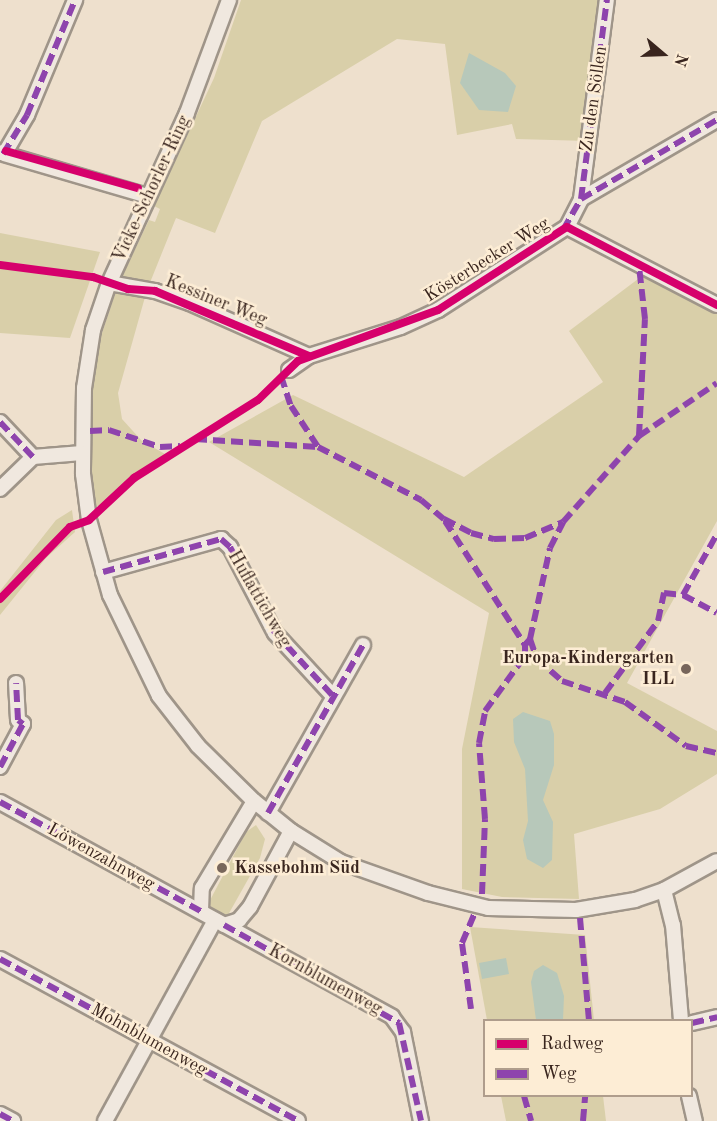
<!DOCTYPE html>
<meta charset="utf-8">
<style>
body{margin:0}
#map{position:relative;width:717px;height:1121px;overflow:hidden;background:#eee0cd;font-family:"Old Standard TT",serif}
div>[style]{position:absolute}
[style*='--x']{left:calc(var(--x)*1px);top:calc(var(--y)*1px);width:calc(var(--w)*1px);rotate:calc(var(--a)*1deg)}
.green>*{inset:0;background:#d9cfa9}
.water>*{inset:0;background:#b7c8ba}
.roads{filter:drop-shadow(2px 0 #9f9589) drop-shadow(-2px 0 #9f9589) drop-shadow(0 2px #9f9589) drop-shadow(0 -2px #9f9589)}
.minor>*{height:14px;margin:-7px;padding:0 7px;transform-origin:7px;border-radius:7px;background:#f0e8df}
.quiet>*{height:6px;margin-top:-3px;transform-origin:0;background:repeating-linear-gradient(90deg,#8e44ad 0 12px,transparent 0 18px)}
.cycleway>*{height:8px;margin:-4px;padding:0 4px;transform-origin:4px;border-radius:4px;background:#d6006c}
.dots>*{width:16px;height:16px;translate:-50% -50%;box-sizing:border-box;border:3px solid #fdedd5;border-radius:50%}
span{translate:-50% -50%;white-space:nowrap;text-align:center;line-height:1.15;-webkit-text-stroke:5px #fdedd5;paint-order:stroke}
.street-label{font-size:18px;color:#39251e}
.poi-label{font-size:18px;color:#39251e;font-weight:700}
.right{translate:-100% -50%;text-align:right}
.left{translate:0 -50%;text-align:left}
.legend{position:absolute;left:483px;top:1019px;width:210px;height:78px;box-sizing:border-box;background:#fdedd5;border:2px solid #af9d8c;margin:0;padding:8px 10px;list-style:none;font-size:18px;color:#39251e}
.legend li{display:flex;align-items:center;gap:12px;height:30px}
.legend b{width:30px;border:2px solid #af9d8c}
.north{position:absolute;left:633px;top:24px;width:60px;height:60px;-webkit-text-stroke:4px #fdedd5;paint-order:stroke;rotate:109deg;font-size:16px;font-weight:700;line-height:24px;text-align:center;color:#39251e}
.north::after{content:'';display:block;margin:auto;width:21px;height:27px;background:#39251e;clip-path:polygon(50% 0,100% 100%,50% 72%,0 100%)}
</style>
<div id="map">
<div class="green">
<div style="clip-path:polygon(241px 0,607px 0,588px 141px,516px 139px,512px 124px,457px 135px,445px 44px,397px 39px,262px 121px,215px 233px,176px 218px,147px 290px,118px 393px,122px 419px,142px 441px,165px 454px,129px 479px,100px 507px,95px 505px,89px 474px,92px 382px,99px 342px,118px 285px,149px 220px,155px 222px,160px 209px,154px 206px,214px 78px)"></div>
<div style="clip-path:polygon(0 233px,100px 252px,70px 338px,0 333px)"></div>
<div style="clip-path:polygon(642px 276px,717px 313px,717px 521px,627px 683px,717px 731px,717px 774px,660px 809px,574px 834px,579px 899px,502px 897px,462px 889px,462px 749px,489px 613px,209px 442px,293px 395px,464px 477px,603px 382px,569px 331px)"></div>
<div style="clip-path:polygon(72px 510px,75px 532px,46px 558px,0 615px,0 591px,56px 520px)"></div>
<div style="clip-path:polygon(256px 825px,265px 839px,260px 858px,228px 915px,221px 915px,208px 904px,246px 832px)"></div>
<div style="clip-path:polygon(470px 927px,585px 935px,594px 1020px,487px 1020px)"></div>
<div style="clip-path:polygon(501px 1096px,603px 1096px,606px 1121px,506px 1121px)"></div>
</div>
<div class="water">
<div style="clip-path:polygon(469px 53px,505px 73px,516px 86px,508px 112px,479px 110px,460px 83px)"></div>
<div style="clip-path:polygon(523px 712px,550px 721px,554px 734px,554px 765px,543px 800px,553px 822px,552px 860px,543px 868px,527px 859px,523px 840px,528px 821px,525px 769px,514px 742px,513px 719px)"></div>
<div style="clip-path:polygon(506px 958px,509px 974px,482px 979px,479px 963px)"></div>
<div style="clip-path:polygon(543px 965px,557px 973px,564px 996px,563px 1020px,536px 1020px,531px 982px,534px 971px)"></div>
</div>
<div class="roads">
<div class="minor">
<div style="--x:229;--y:0;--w:121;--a:110.4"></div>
<div style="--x:187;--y:113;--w:187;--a:114.6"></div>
<div style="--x:109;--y:283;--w:50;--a:108.8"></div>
<div style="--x:93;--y:330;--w:59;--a:98.8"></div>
<div style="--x:84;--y:388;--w:86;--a:90.7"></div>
<div style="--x:83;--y:474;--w:46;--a:82.6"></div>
<div style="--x:89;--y:520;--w:78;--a:74.4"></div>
<div style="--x:110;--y:595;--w:112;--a:64.1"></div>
<div style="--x:159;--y:696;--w:63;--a:52"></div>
<div style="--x:198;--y:746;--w:78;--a:44.5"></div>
<div style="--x:254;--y:801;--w:48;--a:39"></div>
<div style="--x:291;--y:831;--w:59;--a:31.8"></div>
<div style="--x:341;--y:862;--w:92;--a:19.6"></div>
<div style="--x:428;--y:893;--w:62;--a:14"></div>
<div style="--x:488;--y:908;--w:88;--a:1.3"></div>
<div style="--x:576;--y:910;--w:60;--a:-9.6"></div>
<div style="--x:635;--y:900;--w:31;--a:-19"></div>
<div style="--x:664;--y:890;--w:60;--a:-28.7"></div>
<div style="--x:0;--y:153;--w:6;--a:-18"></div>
<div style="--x:6;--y:151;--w:42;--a:-59.7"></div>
<div style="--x:27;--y:115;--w:125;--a:-67.3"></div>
<div style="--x:4;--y:154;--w:150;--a:16.3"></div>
<div style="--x:581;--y:199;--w:157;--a:-30.2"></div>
<div style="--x:567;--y:227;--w:169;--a:27.5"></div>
<div style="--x:109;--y:283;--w:47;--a:9.9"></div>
<div style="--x:155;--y:291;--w:37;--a:19"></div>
<div style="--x:190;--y:303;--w:130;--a:24"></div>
<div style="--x:289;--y:370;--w:24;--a:-35"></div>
<div style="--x:309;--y:356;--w:96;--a:-17.5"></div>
<div style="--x:401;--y:327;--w:41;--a:-24.7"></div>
<div style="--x:438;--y:310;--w:153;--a:-32.8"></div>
<div style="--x:567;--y:227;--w:31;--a:-63"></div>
<div style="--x:581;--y:199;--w:201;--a:-82.6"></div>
<div style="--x:0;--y:422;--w:48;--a:46.7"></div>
<div style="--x:0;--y:489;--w:46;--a:-44.1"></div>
<div style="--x:33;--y:457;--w:49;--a:-4.7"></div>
<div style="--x:103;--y:572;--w:123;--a:-15.6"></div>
<div style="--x:221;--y:539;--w:12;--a:42"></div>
<div style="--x:230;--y:547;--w:97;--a:62.4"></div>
<div style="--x:275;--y:633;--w:86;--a:47.4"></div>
<div style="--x:0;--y:767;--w:49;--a:-61.9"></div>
<div style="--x:23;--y:724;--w:6;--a:-141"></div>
<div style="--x:18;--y:720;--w:37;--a:-93"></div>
<div style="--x:0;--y:802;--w:447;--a:28.7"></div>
<div style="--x:392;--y:1017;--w:19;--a:54"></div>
<div style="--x:403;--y:1032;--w:91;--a:78.6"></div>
<div style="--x:268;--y:813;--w:193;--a:-60.5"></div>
<div style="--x:664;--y:890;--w:36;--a:76"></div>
<div style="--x:673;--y:925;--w:95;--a:85.2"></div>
<div style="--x:201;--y:911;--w:23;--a:-88"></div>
<div style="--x:202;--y:888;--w:101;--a:-59.1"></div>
<div style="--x:224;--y:925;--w:16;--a:-18"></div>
<div style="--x:239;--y:920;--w:17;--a:-50"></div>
<div style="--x:250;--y:907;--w:86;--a:-61.7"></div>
<div style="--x:0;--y:959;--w:339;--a:28.5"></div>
<div style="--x:692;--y:1023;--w:26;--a:-13"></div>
<div style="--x:689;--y:1096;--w:26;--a:77"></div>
<div style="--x:0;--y:1114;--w:15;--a:28"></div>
<div style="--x:105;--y:1121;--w:229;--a:-61.3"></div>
</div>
</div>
<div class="quiet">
<div style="--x:3;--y:154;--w:46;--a:-58.4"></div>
<div style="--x:27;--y:115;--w:125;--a:-67.3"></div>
<div style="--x:581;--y:199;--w:157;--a:-30.2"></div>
<div style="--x:563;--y:230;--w:36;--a:-60"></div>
<div style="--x:581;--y:199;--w:201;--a:-82.6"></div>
<div style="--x:281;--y:376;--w:32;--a:72"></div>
<div style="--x:291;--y:406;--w:49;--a:56.6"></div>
<div style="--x:318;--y:447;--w:116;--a:27.2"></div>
<div style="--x:421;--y:500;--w:30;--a:40"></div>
<div style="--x:444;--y:519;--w:30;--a:27"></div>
<div style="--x:471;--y:533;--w:24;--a:15"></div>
<div style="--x:494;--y:539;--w:31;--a:-2"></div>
<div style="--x:525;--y:538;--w:41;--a:-22.8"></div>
<div style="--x:0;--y:422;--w:48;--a:46.7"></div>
<div style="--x:90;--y:431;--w:19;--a:-3"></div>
<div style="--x:109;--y:430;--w:54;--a:18.4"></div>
<div style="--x:160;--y:447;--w:20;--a:-3"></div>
<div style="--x:639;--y:436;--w:117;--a:-87.1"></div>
<div style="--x:645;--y:319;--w:53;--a:-96.5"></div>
<div style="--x:195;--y:439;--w:123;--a:3.7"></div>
<div style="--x:445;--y:521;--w:148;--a:57.2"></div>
<div style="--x:103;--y:572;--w:123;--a:-15.6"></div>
<div style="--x:221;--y:539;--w:12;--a:42"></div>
<div style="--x:230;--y:547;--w:97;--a:62.4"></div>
<div style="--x:275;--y:633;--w:86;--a:47.4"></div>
<div style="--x:683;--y:595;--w:70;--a:-60.9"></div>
<div style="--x:530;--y:639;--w:93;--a:-77.6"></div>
<div style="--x:550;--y:548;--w:29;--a:-63"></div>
<div style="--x:563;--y:522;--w:115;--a:-48.5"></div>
<div style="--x:639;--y:436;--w:94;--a:-34.2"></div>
<div style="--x:605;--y:693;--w:89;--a:-53.6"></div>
<div style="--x:658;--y:621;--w:29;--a:-78"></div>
<div style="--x:664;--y:593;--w:19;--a:6"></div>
<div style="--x:683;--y:595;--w:38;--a:28"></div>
<div style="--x:0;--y:767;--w:49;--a:-61.9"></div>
<div style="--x:23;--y:724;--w:6;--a:-141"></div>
<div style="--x:18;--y:720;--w:37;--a:-93"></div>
<div style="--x:0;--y:802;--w:229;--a:28.5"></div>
<div style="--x:268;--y:813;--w:193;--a:-60.5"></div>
<div style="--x:482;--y:894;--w:75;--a:-87.7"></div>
<div style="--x:485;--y:819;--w:76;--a:-94.5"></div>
<div style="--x:479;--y:743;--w:33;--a:-79"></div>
<div style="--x:485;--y:711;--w:68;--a:-54"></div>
<div style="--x:525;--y:656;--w:11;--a:-90"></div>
<div style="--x:525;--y:645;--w:8;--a:-50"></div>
<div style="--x:530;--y:639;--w:21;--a:71"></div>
<div style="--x:537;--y:659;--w:33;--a:41"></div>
<div style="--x:562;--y:681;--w:66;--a:18.4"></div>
<div style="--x:625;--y:702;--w:75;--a:35.8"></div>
<div style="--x:686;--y:746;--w:32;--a:13"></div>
<div style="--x:580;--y:918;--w:102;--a:85"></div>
<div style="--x:224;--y:925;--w:201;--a:29.2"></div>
<div style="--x:399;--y:1023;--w:100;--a:77.3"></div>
<div style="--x:0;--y:959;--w:339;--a:28.5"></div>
<div style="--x:471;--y:1009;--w:67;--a:-97.8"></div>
<div style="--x:462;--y:943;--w:34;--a:-67"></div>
<div style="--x:692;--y:1023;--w:26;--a:-13"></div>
<div style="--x:524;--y:1096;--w:26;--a:74"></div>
<div style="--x:0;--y:1114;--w:15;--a:28"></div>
<div style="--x:583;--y:1121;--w:25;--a:-85"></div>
</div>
<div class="cycleway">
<div style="--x:6;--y:151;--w:137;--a:15.7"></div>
<div style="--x:0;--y:265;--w:94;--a:7.4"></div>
<div style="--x:93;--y:277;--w:37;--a:19"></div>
<div style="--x:128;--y:289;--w:27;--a:4"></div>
<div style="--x:155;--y:291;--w:167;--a:22.9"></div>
<div style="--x:0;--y:599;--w:100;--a:-45.8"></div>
<div style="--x:70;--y:527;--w:20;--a:-20"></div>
<div style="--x:89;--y:520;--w:62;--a:-43"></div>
<div style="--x:134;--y:478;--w:146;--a:-32.2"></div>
<div style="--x:258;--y:400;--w:56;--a:-44.3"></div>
<div style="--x:298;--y:361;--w:149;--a:-20"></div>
<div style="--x:438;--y:310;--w:153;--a:-32.8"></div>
<div style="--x:567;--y:227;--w:169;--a:27.5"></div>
</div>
<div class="dots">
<div style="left:686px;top:669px;background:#78665b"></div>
<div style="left:222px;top:868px;background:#78665b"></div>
</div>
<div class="street-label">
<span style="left:594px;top:99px;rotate:-82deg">Zu den Söllen</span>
<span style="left:152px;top:189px;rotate:-65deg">Vicke-Schorler-Ring</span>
<span style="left:487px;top:260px;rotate:-32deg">Kösterbecker Weg</span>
<span style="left:216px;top:301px;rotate:22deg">Kessiner Weg</span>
<span style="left:259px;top:599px;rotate:60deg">Huflattichweg</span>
<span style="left:101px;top:857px;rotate:29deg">Löwenzahnweg</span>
<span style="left:325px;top:980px;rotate:29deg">Kornblumenweg</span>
<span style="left:149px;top:1040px;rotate:29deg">Mohnblumenweg</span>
</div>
<div class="poi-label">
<span class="right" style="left:674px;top:669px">Europa-Kindergarten<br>ILL</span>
<span class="left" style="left:234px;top:868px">Kassebohm Süd</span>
</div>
<ul class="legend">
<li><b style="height:8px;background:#d6006c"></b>Radweg</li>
<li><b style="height:8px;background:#8e44ad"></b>Weg</li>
</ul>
<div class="north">N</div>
</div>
